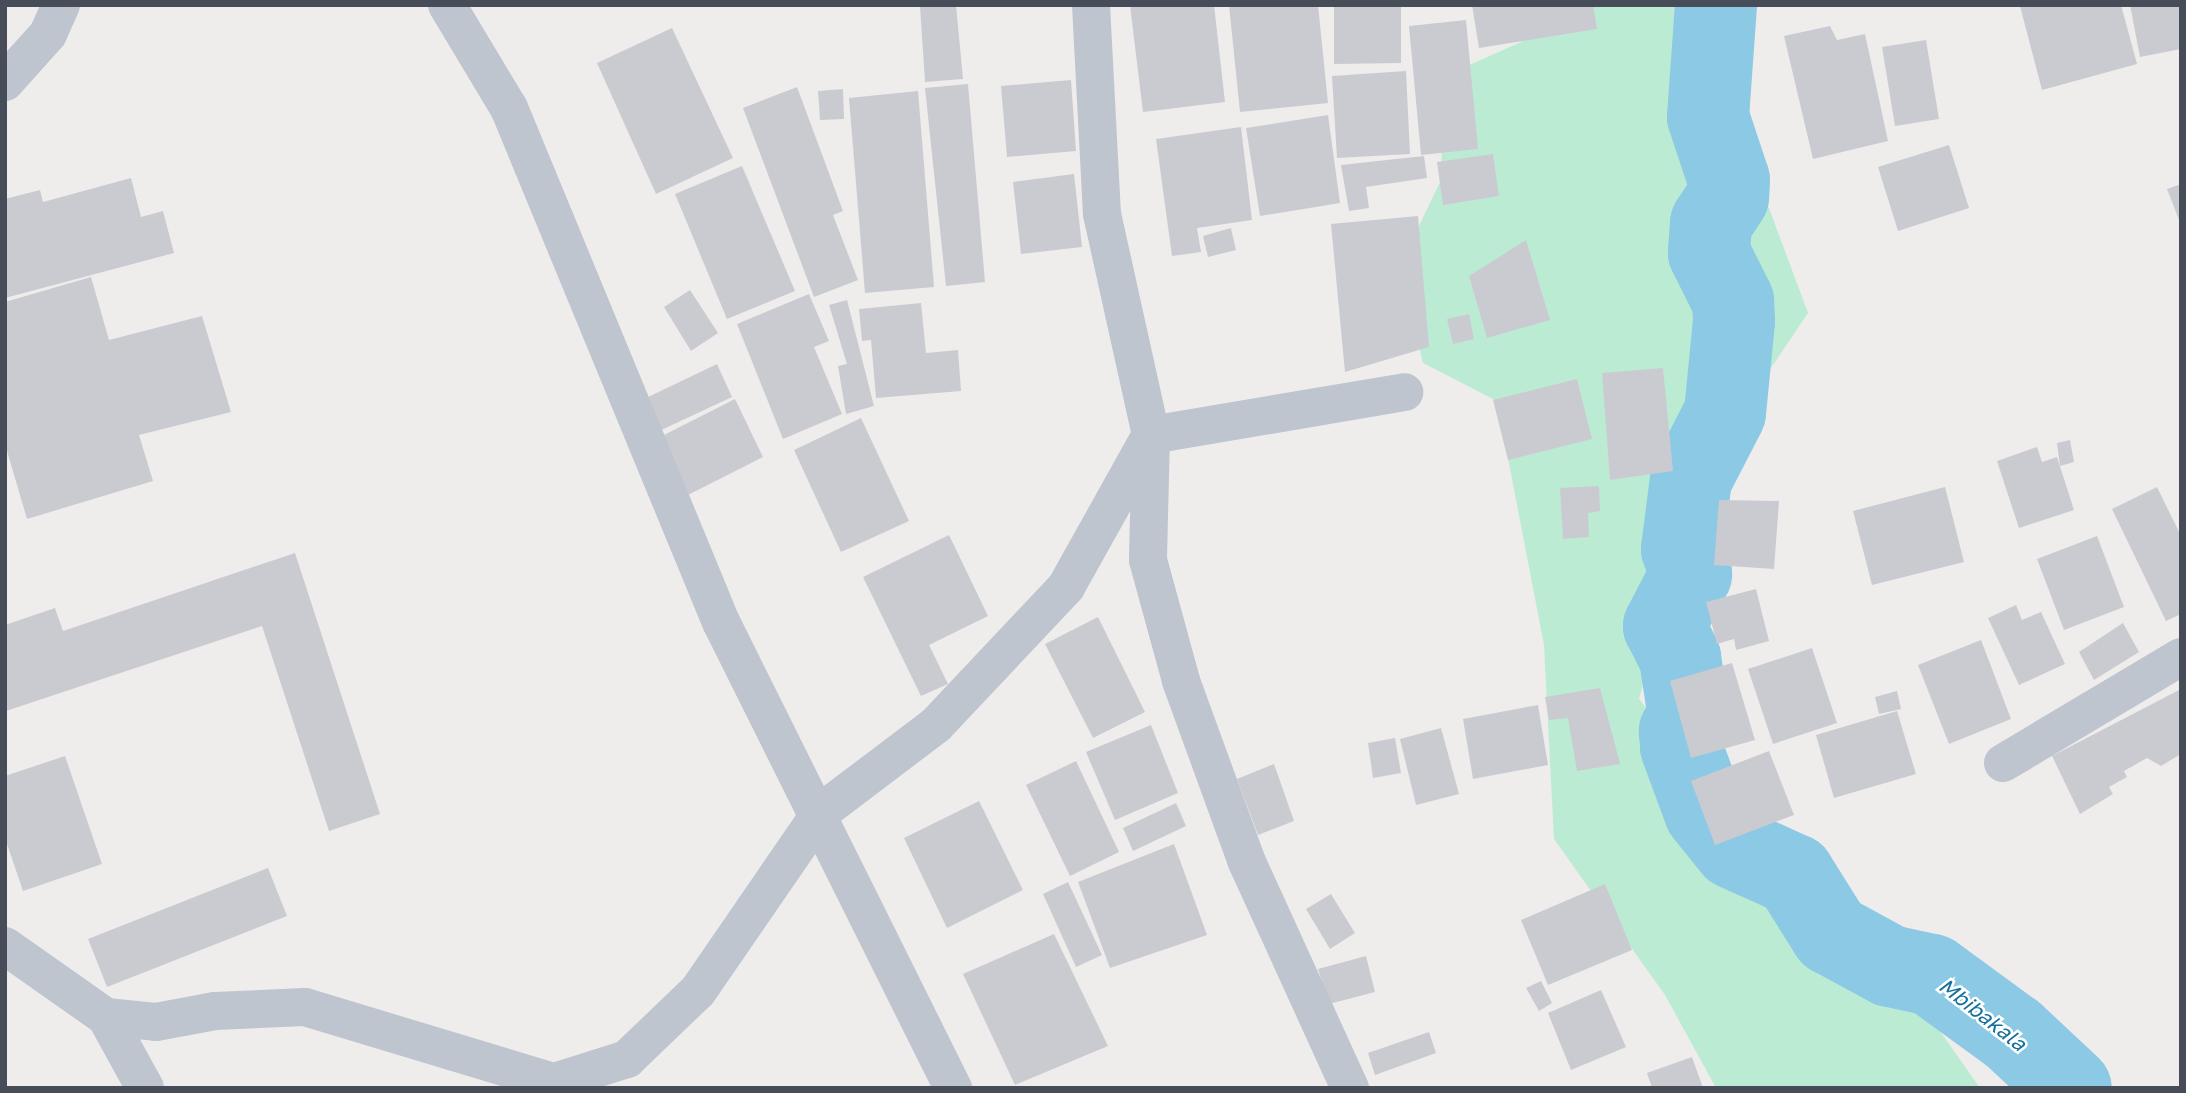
<!DOCTYPE html>
<style>
body{margin:0}
#map{position:relative;width:2186px;height:1093px;overflow:hidden;background:#efecec;font-family:"Golos Text",sans-serif}
div>[style]{position:absolute}
[style*='--x']{left:calc(var(--x)*1px);top:calc(var(--y)*1px);width:calc(var(--w)*1px);rotate:calc(var(--a)*1deg)}
.green>*{inset:0;background:#bcebd3}
.river>*{height:82px;margin:-41px;padding:0 41px;transform-origin:41px;border-radius:41px;background:#8cc9e5}
.building>*{inset:0;background:#cacbd1}
.minor>*{height:38px;margin:-19px;padding:0 19px;transform-origin:19px;border-radius:19px;background:#bec5ce}
span{translate:-50% -50%;white-space:nowrap;text-align:center;line-height:1.15;-webkit-text-stroke:5px #fff;paint-order:stroke}
.water-label{font-size:21px;color:#15719b;font-style:italic}
.frame{position:absolute;inset:0;border:7px solid #464d58;pointer-events:none}
</style>
<div id="map">
<div class="green">
<div style="clip-path:polygon(1547px 5px,1741px 5px,1731px 106px,1808px 313px,1702px 470px,1639px 699px,1762px 852px,1911px 990px,1980px 1088px,1716px 1088px,1665px 995px,1554px 839px,1544px 645px,1497px 401px,1423px 363px,1400px 266px,1440px 182px,1447px 75px,1530px 38px)"></div>
</div>
<div class="river">
<div style="--x:1716;--y:5;--w:112;--a:94.1"></div>
<div style="--x:1708;--y:117;--w:66;--a:71.6"></div>
<div style="--x:1729;--y:180;--w:17;--a:93"></div>
<div style="--x:1728;--y:197;--w:31;--a:123"></div>
<div style="--x:1711;--y:223;--w:30;--a:94"></div>
<div style="--x:1709;--y:253;--w:54;--a:63.4"></div>
<div style="--x:1733;--y:301;--w:20;--a:87"></div>
<div style="--x:1734;--y:321;--w:92;--a:95.6"></div>
<div style="--x:1725;--y:413;--w:74;--a:117.3"></div>
<div style="--x:1691;--y:479;--w:71;--a:97.3"></div>
<div style="--x:1682;--y:549;--w:27;--a:70"></div>
<div style="--x:1691;--y:574;--w:59;--a:117.4"></div>
<div style="--x:1664;--y:626;--w:36;--a:63"></div>
<div style="--x:1680;--y:658;--w:60;--a:81.3"></div>
<div style="--x:1689;--y:717;--w:17;--a:123"></div>
<div style="--x:1680;--y:731;--w:16;--a:86"></div>
<div style="--x:1681;--y:747;--w:69;--a:69.7"></div>
<div style="--x:1705;--y:812;--w:46;--a:51.1"></div>
<div style="--x:1734;--y:848;--w:66;--a:24.2"></div>
<div style="--x:1794;--y:875;--w:70;--a:57.9"></div>
<div style="--x:1831;--y:934;--w:67;--a:28.5"></div>
<div style="--x:1890;--y:966;--w:43;--a:12.1"></div>
<div style="--x:1932;--y:975;--w:100;--a:36.1"></div>
<div style="--x:2013;--y:1034;--w:79;--a:43"></div>
</div>
<div class="building">
<div style="clip-path:polygon(956px 5px,963px 79px,925px 82px,920px 6px)"></div>
<div style="clip-path:polygon(1130px 5px,1214px 5px,1225px 102px,1143px 112px)"></div>
<div style="clip-path:polygon(1229px 5px,1318px 5px,1328px 103px,1240px 112px)"></div>
<div style="clip-path:polygon(1334px 5px,1401px 5px,1401px 63px,1334px 64px)"></div>
<div style="clip-path:polygon(1472px 5px,1593px 5px,1597px 29px,1479px 48px)"></div>
<div style="clip-path:polygon(2121px 5px,2137px 64px,2042px 90px,2020px 6px)"></div>
<div style="clip-path:polygon(2130px 5px,2181px 5px,2181px 49px,2140px 57px)"></div>
<div style="clip-path:polygon(1466px 20px,1478px 149px,1421px 155px,1409px 26px)"></div>
<div style="clip-path:polygon(1830px 26px,1837px 40px,1865px 34px,1888px 141px,1813px 159px,1784px 36px)"></div>
<div style="clip-path:polygon(672px 28px,733px 158px,656px 194px,597px 63px)"></div>
<div style="clip-path:polygon(1926px 40px,1939px 119px,1895px 126px,1882px 47px)"></div>
<div style="clip-path:polygon(1406px 71px,1410px 154px,1337px 158px,1332px 76px)"></div>
<div style="clip-path:polygon(1071px 80px,1076px 151px,1007px 157px,1001px 86px)"></div>
<div style="clip-path:polygon(968px 84px,985px 282px,946px 286px,925px 88px)"></div>
<div style="clip-path:polygon(797px 87px,843px 211px,833px 215px,858px 280px,814px 297px,743px 108px)"></div>
<div style="clip-path:polygon(843px 89px,844px 119px,820px 120px,818px 91px)"></div>
<div style="clip-path:polygon(918px 91px,934px 287px,865px 293px,849px 98px)"></div>
<div style="clip-path:polygon(1328px 115px,1340px 203px,1260px 216px,1246px 128px)"></div>
<div style="clip-path:polygon(1241px 127px,1252px 220px,1197px 228px,1201px 252px,1172px 256px,1156px 139px)"></div>
<div style="clip-path:polygon(1949px 145px,1969px 208px,1898px 231px,1878px 167px)"></div>
<div style="clip-path:polygon(1493px 154px,1499px 196px,1443px 205px,1437px 162px)"></div>
<div style="clip-path:polygon(1424px 156px,1427px 178px,1366px 187px,1369px 208px,1349px 211px,1341px 165px)"></div>
<div style="clip-path:polygon(742px 166px,795px 291px,727px 319px,675px 194px)"></div>
<div style="clip-path:polygon(1074px 174px,1082px 247px,1021px 254px,1013px 182px)"></div>
<div style="clip-path:polygon(131px 178px,141px 217px,163px 211px,174px 253px,5px 298px,5px 199px,40px 190px,43px 202px)"></div>
<div style="clip-path:polygon(2181px 184px,2181px 225px,2167px 189px)"></div>
<div style="clip-path:polygon(1418px 216px,1429px 347px,1345px 372px,1331px 224px)"></div>
<div style="clip-path:polygon(1231px 228px,1236px 250px,1208px 257px,1203px 236px)"></div>
<div style="clip-path:polygon(1526px 240px,1550px 320px,1487px 338px,1469px 276px)"></div>
<div style="clip-path:polygon(91px 277px,109px 340px,202px 316px,231px 412px,139px 435px,153px 481px,27px 519px,5px 444px,5px 302px)"></div>
<div style="clip-path:polygon(690px 290px,718px 333px,691px 351px,664px 307px)"></div>
<div style="clip-path:polygon(809px 294px,829px 341px,814px 347px,842px 414px,783px 439px,737px 324px)"></div>
<div style="clip-path:polygon(847px 300px,874px 406px,846px 414px,838px 366px,847px 364px,829px 305px)"></div>
<div style="clip-path:polygon(921px 303px,926px 353px,958px 350px,961px 391px,876px 398px,871px 340px,862px 341px,859px 309px)"></div>
<div style="clip-path:polygon(1469px 314px,1474px 339px,1453px 344px,1447px 319px)"></div>
<div style="clip-path:polygon(717px 364px,732px 397px,657px 432px,642px 400px)"></div>
<div style="clip-path:polygon(1663px 368px,1673px 471px,1610px 480px,1602px 373px)"></div>
<div style="clip-path:polygon(1577px 379px,1592px 439px,1508px 460px,1493px 400px)"></div>
<div style="clip-path:polygon(735px 399px,763px 457px,688px 495px,660px 437px)"></div>
<div style="clip-path:polygon(861px 418px,909px 521px,841px 552px,794px 450px)"></div>
<div style="clip-path:polygon(2070px 440px,2074px 462px,2060px 466px,2057px 443px)"></div>
<div style="clip-path:polygon(2037px 447px,2042px 462px,2057px 457px,2074px 510px,2019px 528px,1997px 461px)"></div>
<div style="clip-path:polygon(1599px 486px,1600px 511px,1588px 513px,1589px 537px,1563px 539px,1560px 488px)"></div>
<div style="clip-path:polygon(1945px 487px,1964px 562px,1872px 585px,1853px 511px)"></div>
<div style="clip-path:polygon(2157px 487px,2181px 536px,2181px 614px,2166px 621px,2112px 509px)"></div>
<div style="clip-path:polygon(1719px 500px,1779px 501px,1774px 569px,1714px 565px)"></div>
<div style="clip-path:polygon(949px 535px,988px 616px,929px 645px,948px 684px,921px 696px,863px 577px)"></div>
<div style="clip-path:polygon(2097px 536px,2124px 607px,2064px 630px,2037px 559px)"></div>
<div style="clip-path:polygon(295px 553px,380px 814px,329px 831px,262px 626px,6px 711px,5px 625px,55px 608px,63px 631px)"></div>
<div style="clip-path:polygon(1756px 589px,1769px 641px,1736px 650px,1734px 639px,1717px 644px,1706px 602px)"></div>
<div style="clip-path:polygon(2016px 605px,2022px 620px,2041px 612px,2065px 664px,2019px 685px,1988px 618px)"></div>
<div style="clip-path:polygon(1098px 617px,1145px 712px,1093px 738px,1045px 644px)"></div>
<div style="clip-path:polygon(2123px 623px,2139px 652px,2094px 680px,2079px 652px)"></div>
<div style="clip-path:polygon(1981px 640px,2011px 719px,1949px 744px,1918px 665px)"></div>
<div style="clip-path:polygon(1812px 648px,1837px 723px,1773px 744px,1748px 669px)"></div>
<div style="clip-path:polygon(1732px 663px,1755px 740px,1691px 758px,1670px 681px)"></div>
<div style="clip-path:polygon(1600px 688px,1620px 764px,1577px 771px,1568px 718px,1549px 720px,1545px 697px)"></div>
<div style="clip-path:polygon(2181px 689px,2181px 754px,2161px 766px,2147px 758px,2124px 771px,2127px 777px,2109px 787px,2113px 794px,2080px 814px,2052px 756px)"></div>
<div style="clip-path:polygon(1897px 691px,1901px 709px,1879px 714px,1875px 697px)"></div>
<div style="clip-path:polygon(1538px 705px,1548px 765px,1473px 779px,1463px 719px)"></div>
<div style="clip-path:polygon(1897px 711px,1916px 774px,1834px 798px,1816px 735px)"></div>
<div style="clip-path:polygon(1151px 725px,1178px 793px,1115px 820px,1086px 752px)"></div>
<div style="clip-path:polygon(1441px 728px,1459px 794px,1416px 805px,1400px 739px)"></div>
<div style="clip-path:polygon(1395px 738px,1401px 773px,1373px 778px,1368px 743px)"></div>
<div style="clip-path:polygon(1769px 751px,1794px 815px,1715px 845px,1691px 781px)"></div>
<div style="clip-path:polygon(65px 756px,102px 864px,23px 891px,5px 838px,5px 776px)"></div>
<div style="clip-path:polygon(1076px 761px,1119px 852px,1070px 876px,1026px 785px)"></div>
<div style="clip-path:polygon(1274px 764px,1294px 821px,1258px 835px,1237px 779px)"></div>
<div style="clip-path:polygon(979px 801px,1023px 890px,947px 928px,904px 838px)"></div>
<div style="clip-path:polygon(1176px 803px,1186px 826px,1133px 851px,1123px 828px)"></div>
<div style="clip-path:polygon(1174px 844px,1207px 935px,1110px 968px,1078px 882px)"></div>
<div style="clip-path:polygon(268px 868px,287px 916px,107px 987px,88px 939px)"></div>
<div style="clip-path:polygon(1068px 882px,1102px 955px,1076px 967px,1043px 894px)"></div>
<div style="clip-path:polygon(1605px 884px,1632px 950px,1548px 985px,1521px 920px)"></div>
<div style="clip-path:polygon(1331px 894px,1355px 933px,1330px 949px,1306px 909px)"></div>
<div style="clip-path:polygon(1054px 934px,1108px 1046px,1015px 1085px,963px 974px)"></div>
<div style="clip-path:polygon(1366px 956px,1375px 992px,1329px 1004px,1318px 969px)"></div>
<div style="clip-path:polygon(1541px 981px,1552px 1003px,1539px 1011px,1526px 988px)"></div>
<div style="clip-path:polygon(1601px 990px,1626px 1047px,1571px 1070px,1548px 1013px)"></div>
<div style="clip-path:polygon(1429px 1032px,1436px 1053px,1375px 1075px,1368px 1053px)"></div>
<div style="clip-path:polygon(1692px 1057px,1703px 1088px,1652px 1088px,1647px 1073px)"></div>
</div>
<div class="minor">
<div style="--x:447;--y:5;--w:120;--a:59"></div>
<div style="--x:509;--y:108;--w:556;--a:67.59"></div>
<div style="--x:721;--y:622;--w:521;--a:63.53"></div>
<div style="--x:1091;--y:5;--w:209;--a:87"></div>
<div style="--x:1102;--y:214;--w:226;--a:77.5"></div>
<div style="--x:1151;--y:435;--w:125;--a:91.4"></div>
<div style="--x:1148;--y:560;--w:125;--a:74.7"></div>
<div style="--x:1181;--y:681;--w:190;--a:70"></div>
<div style="--x:1246;--y:860;--w:251;--a:65.5"></div>
<div style="--x:5;--y:82;--w:64;--a:-48.1"></div>
<div style="--x:48;--y:34;--w:32;--a:-66"></div>
<div style="--x:2003;--y:763;--w:207;--a:-30.8"></div>
<div style="--x:5;--y:946;--w:123;--a:35.1"></div>
<div style="--x:106;--y:1017;--w:50;--a:5.7"></div>
<div style="--x:156;--y:1022;--w:60;--a:-10.6"></div>
<div style="--x:215;--y:1011;--w:90;--a:-2.5"></div>
<div style="--x:305;--y:1007;--w:260;--a:16.8"></div>
<div style="--x:554;--y:1082;--w:77;--a:-17.5"></div>
<div style="--x:627;--y:1059;--w:98;--a:-43.8"></div>
<div style="--x:698;--y:991;--w:217;--a:-55.5"></div>
<div style="--x:821;--y:812;--w:144;--a:-37.1"></div>
<div style="--x:936;--y:725;--w:190;--a:-46.7"></div>
<div style="--x:1066;--y:587;--w:174;--a:-60.8"></div>
<div style="--x:1151;--y:435;--w:257;--a:-9.6"></div>
<div style="--x:106;--y:1017;--w:81;--a:61.2"></div>
</div>
<div class="water-label">
<span style="left:1983px;top:1014px;rotate:38deg">Mbibakala</span>
</div>
<div class="frame"></div>
</div>
